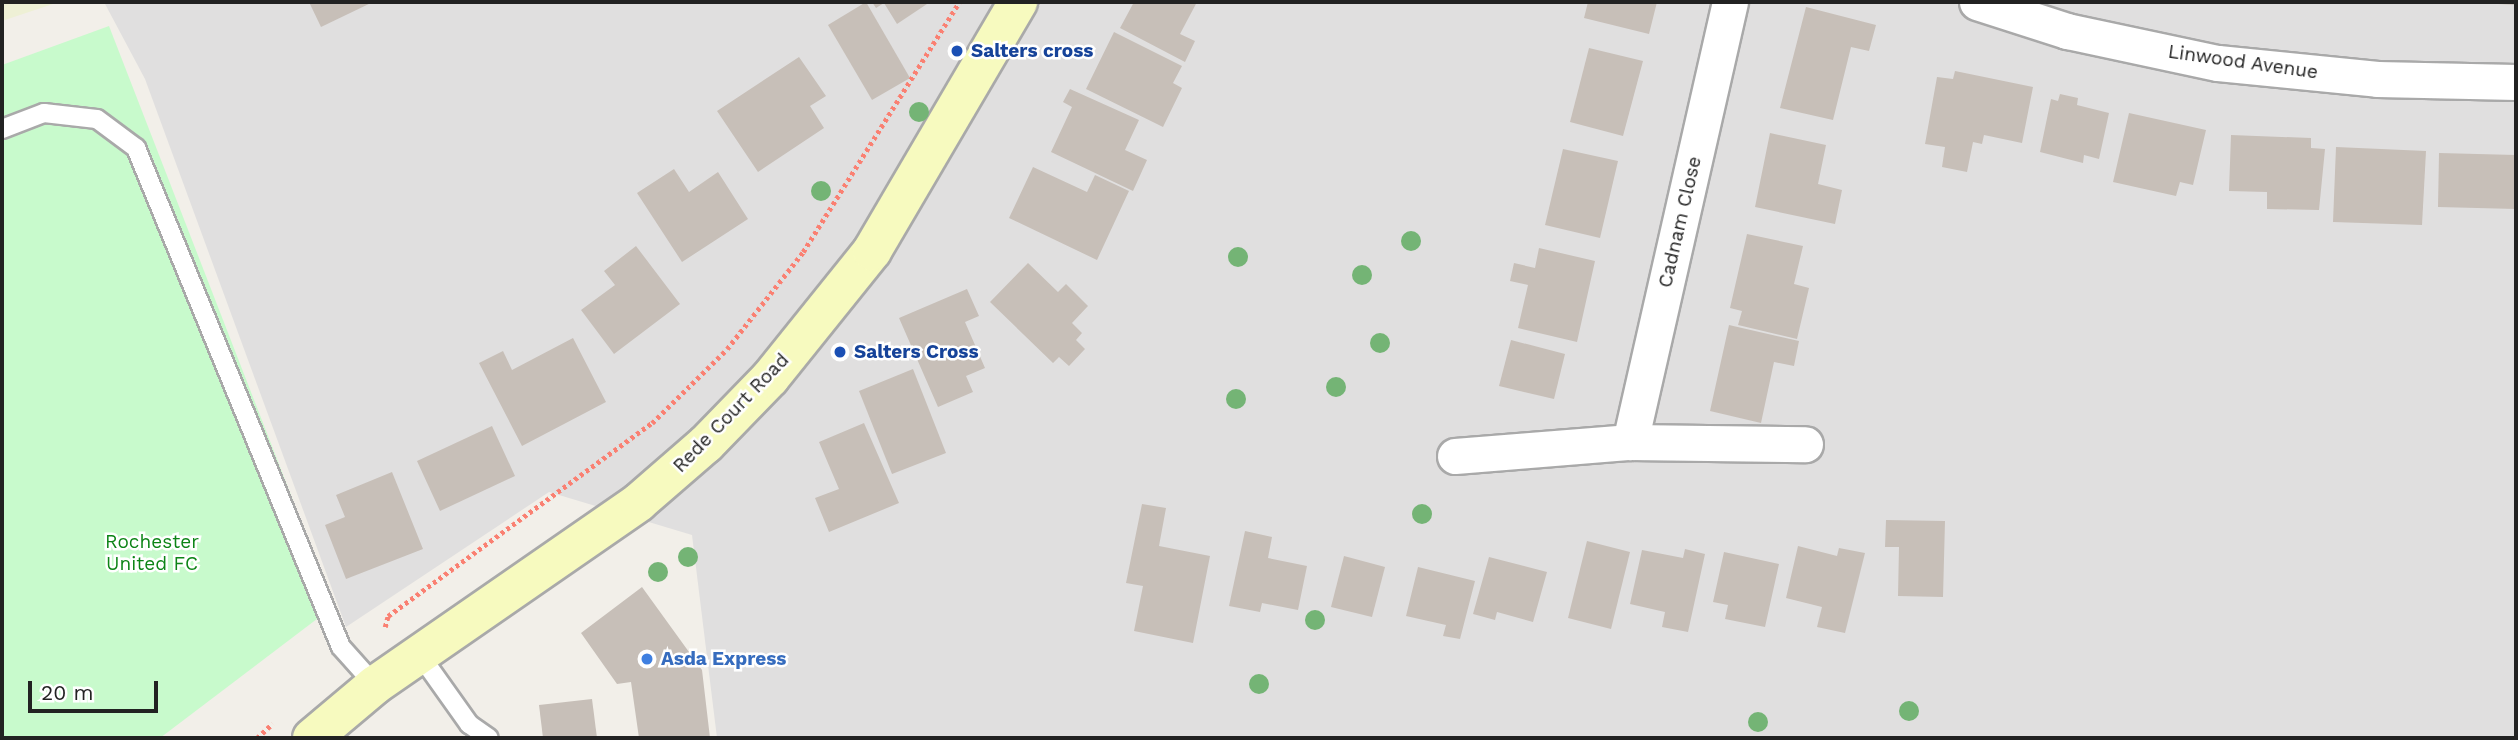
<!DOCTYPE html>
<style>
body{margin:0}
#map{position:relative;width:2518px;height:740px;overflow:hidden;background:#f2efe9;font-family:"Work Sans",sans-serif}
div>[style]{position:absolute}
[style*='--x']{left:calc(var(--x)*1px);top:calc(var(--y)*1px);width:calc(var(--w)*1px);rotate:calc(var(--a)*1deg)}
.residential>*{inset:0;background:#e0dfdf}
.farmland>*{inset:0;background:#eef0d5}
.park>*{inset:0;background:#c8facc}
.building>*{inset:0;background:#c7bfb8}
.path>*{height:4.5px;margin-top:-2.25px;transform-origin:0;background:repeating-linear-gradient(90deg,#fa8072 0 3.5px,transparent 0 7px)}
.roads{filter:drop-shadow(2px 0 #a9a9a9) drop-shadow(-2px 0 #a9a9a9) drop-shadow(0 2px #a9a9a9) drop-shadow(0 -2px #a9a9a9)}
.service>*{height:18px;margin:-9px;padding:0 9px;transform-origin:9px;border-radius:9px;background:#fff}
.minor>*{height:35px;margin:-17.5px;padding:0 17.5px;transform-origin:17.5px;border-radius:17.5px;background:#fff}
.secondary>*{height:38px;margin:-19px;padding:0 19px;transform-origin:19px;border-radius:19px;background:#f7fabf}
.trees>*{width:20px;height:20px;margin:-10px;border-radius:50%;background:#74b475}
.dots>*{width:19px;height:19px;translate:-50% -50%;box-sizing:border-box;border:4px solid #fff;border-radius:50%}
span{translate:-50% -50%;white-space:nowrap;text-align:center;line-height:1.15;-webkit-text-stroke:5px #fff;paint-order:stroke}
.transit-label{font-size:19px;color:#164399;font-weight:700}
.left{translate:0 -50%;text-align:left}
.street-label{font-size:19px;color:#222}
.park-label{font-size:19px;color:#0c8416}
.shop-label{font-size:19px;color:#366cbe;font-weight:700}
.frame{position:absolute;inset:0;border:4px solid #222;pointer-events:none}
.scale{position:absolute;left:28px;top:681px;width:130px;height:32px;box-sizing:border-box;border:4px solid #222;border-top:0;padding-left:9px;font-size:21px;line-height:24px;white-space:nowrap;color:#222;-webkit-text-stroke:5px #fff;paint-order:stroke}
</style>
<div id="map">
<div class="residential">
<div style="clip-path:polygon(104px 2px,2516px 2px,2516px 738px,717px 738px,692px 535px,549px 492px,346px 627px,145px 79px)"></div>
</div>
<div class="farmland">
<div style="clip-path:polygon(2px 2px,59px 2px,2px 21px)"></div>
</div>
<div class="park">
<div style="clip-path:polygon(109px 26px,334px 606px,160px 738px,2px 738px,2px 65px)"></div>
</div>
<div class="building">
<div style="clip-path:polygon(309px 2px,373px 2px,321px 27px)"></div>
<div style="clip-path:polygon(866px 2px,910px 78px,872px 100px,828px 25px)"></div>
<div style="clip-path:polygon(872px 2px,930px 2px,897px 24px,884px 3px,876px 8px)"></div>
<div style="clip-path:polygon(1134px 2px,1197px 2px,1180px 34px,1195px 41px,1185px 62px,1120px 28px)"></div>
<div style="clip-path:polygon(1588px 2px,1657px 2px,1649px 34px,1584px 18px)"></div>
<div style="clip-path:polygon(2498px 2px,2516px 2px,2516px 5px,2498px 4px)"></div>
<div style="clip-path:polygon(1806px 7px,1876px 25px,1869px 51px,1851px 47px,1833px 120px,1780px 108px)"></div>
<div style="clip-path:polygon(1114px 32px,1182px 66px,1173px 83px,1182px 88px,1163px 127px,1086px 89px)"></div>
<div style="clip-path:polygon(1589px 48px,1643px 61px,1623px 136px,1570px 122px)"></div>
<div style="clip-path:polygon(799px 57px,826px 96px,810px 106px,824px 128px,758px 172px,717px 111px)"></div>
<div style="clip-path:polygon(1955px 71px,2033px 87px,2022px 143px,1984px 135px,1982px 144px,1973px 142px,1967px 172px,1942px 167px,1945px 147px,1925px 144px,1937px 77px,1953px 79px)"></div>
<div style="clip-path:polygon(1070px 89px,1139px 120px,1125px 150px,1147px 160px,1133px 191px,1051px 152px,1072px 107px,1063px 102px)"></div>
<div style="clip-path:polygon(2060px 94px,2078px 98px,2077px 105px,2109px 113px,2099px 159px,2084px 155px,2083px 163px,2040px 152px,2051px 99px,2058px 101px)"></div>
<div style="clip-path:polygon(2129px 113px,2206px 130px,2193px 185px,2180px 182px,2176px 196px,2113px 182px)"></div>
<div style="clip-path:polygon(1770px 133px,1826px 145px,1818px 184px,1842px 190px,1835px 224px,1755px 207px)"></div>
<div style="clip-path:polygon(2231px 135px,2311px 138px,2311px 148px,2325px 149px,2319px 210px,2267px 209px,2267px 192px,2229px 191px)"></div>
<div style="clip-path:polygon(2336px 147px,2426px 151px,2422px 225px,2333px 222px)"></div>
<div style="clip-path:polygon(1563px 149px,1618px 161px,1600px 238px,1545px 225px)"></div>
<div style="clip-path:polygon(2439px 153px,2516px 155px,2516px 209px,2438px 207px)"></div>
<div style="clip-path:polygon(1033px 167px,1087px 192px,1095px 175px,1129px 191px,1097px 260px,1009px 218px)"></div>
<div style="clip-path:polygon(674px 169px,689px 192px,718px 172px,748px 219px,682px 262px,637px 193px)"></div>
<div style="clip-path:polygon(1747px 234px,1803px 246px,1794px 284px,1809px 288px,1797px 339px,1738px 325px,1742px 311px,1730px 308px)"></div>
<div style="clip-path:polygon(636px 246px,680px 304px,614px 354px,581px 310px,615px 285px,604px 271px)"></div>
<div style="clip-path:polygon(1539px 248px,1595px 261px,1577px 342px,1518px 328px,1528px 285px,1510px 281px,1514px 263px,1535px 268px)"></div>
<div style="clip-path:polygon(1028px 263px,1058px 292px,1066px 284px,1088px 306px,1072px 323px,1082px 333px,1076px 340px,1085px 349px,1069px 366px,1059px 357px,1053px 363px,990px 302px)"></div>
<div style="clip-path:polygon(967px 289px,979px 316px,965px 322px,985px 368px,966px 376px,973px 392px,938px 407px,899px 318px)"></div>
<div style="clip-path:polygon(1729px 325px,1799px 341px,1794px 366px,1774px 362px,1761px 423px,1710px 411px)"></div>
<div style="clip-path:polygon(573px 338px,606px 402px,522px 446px,479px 363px,503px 351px,512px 370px)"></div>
<div style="clip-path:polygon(1511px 340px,1565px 354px,1554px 399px,1499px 386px)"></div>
<div style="clip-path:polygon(913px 369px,946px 453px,892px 474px,859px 391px)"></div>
<div style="clip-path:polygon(864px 423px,899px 503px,829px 532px,815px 498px,839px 489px,819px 442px)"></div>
<div style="clip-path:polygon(492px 426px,515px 476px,440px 511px,417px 461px)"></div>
<div style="clip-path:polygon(392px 472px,423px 549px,346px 579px,325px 525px,345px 517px,336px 495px)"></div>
<div style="clip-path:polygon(1142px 504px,1166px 508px,1159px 546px,1210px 556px,1193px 643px,1134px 631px,1143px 586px,1126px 583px)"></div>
<div style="clip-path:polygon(1886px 520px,1945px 521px,1943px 597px,1898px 596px,1899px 547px,1885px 547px)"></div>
<div style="clip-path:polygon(1245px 531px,1272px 537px,1268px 558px,1307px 566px,1298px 610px,1262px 603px,1260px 612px,1229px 606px)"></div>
<div style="clip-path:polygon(1587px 541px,1630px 552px,1611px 629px,1568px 618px)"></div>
<div style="clip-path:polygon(1798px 546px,1837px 556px,1839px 548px,1865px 553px,1845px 633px,1817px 627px,1822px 607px,1786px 598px)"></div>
<div style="clip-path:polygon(1685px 549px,1705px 554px,1688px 632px,1662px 627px,1665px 612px,1630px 604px,1642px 550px,1683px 558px)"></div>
<div style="clip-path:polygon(1724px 552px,1779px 564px,1765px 627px,1725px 619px,1728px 605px,1713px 602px)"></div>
<div style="clip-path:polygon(1344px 556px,1385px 567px,1372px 617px,1331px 607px)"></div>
<div style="clip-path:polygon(1489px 557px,1547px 572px,1533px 622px,1497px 612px,1495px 620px,1473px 614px)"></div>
<div style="clip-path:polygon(1418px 567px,1475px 581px,1460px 639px,1443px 636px,1446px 625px,1406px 616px)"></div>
<div style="clip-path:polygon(642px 587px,702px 670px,710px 738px,639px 738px,631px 682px,617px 684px,581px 633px)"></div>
<div style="clip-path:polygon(592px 699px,597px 738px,543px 738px,539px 705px)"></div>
</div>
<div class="path">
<div style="--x:385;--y:627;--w:11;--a:-75"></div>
<div style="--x:388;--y:616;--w:327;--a:-36.2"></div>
<div style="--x:652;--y:423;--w:105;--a:-44.6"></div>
<div style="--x:727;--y:349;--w:123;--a:-51.9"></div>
<div style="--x:803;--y:252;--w:295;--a:-58"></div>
<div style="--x:257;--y:738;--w:21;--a:-43"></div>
</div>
<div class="roads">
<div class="service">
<div style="--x:2;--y:129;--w:45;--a:-20.9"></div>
<div style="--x:44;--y:113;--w:53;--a:6.5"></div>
<div style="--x:97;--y:119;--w:49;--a:36.6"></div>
<div style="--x:136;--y:148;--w:539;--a:67.67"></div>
<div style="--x:341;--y:647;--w:51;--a:48.2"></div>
<div style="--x:420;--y:655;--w:85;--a:54.6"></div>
<div style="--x:469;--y:724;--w:24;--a:35"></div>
</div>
<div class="minor">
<div style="--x:1977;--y:2;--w:95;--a:17.9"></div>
<div style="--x:2067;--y:31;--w:154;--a:12"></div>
<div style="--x:2218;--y:63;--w:160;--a:5.7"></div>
<div style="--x:2377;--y:79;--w:139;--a:1.2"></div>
<div style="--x:1630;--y:442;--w:175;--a:0.7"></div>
<div style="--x:1455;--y:456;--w:176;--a:-4.6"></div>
<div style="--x:1630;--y:442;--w:451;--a:-77.2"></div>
</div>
<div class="secondary">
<div style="--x:312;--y:738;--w:82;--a:-40.1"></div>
<div style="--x:375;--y:685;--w:321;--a:-34.7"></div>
<div style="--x:639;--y:502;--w:89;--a:-40.9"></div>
<div style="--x:706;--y:444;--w:92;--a:-45.9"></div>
<div style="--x:770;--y:378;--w:163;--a:-51.2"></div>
<div style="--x:872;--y:251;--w:289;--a:-59.6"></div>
</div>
</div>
<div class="trees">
<div style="left:919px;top:112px"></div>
<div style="left:821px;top:191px"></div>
<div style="left:1411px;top:241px"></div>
<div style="left:1238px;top:257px"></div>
<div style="left:1362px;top:275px"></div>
<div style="left:1380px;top:343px"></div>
<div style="left:1336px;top:387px"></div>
<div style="left:1236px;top:399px"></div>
<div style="left:1422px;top:514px"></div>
<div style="left:688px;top:557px"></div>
<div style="left:658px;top:572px"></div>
<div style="left:1315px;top:620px"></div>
<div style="left:1259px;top:684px"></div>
<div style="left:1909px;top:711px"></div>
<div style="left:1758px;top:722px"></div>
</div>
<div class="dots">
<div style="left:957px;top:51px;background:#1a4fb4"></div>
<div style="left:840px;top:352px;background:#1a4fb4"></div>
<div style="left:647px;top:659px;background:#3f7fe0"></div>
</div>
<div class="transit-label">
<span class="left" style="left:971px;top:51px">Salters cross</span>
<span class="left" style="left:854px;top:352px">Salters Cross</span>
</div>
<div class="street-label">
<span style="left:2243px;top:62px;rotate:8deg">Linwood Avenue</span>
<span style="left:1680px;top:222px;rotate:-77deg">Cadnam Close</span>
<span style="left:731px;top:413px;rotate:-46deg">Rede Court Road</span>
</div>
<div class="park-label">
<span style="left:152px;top:553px">Rochester<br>United FC</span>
</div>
<div class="shop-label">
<span class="left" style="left:661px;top:659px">Asda Express</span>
</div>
<div class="frame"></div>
<div class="scale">20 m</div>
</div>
